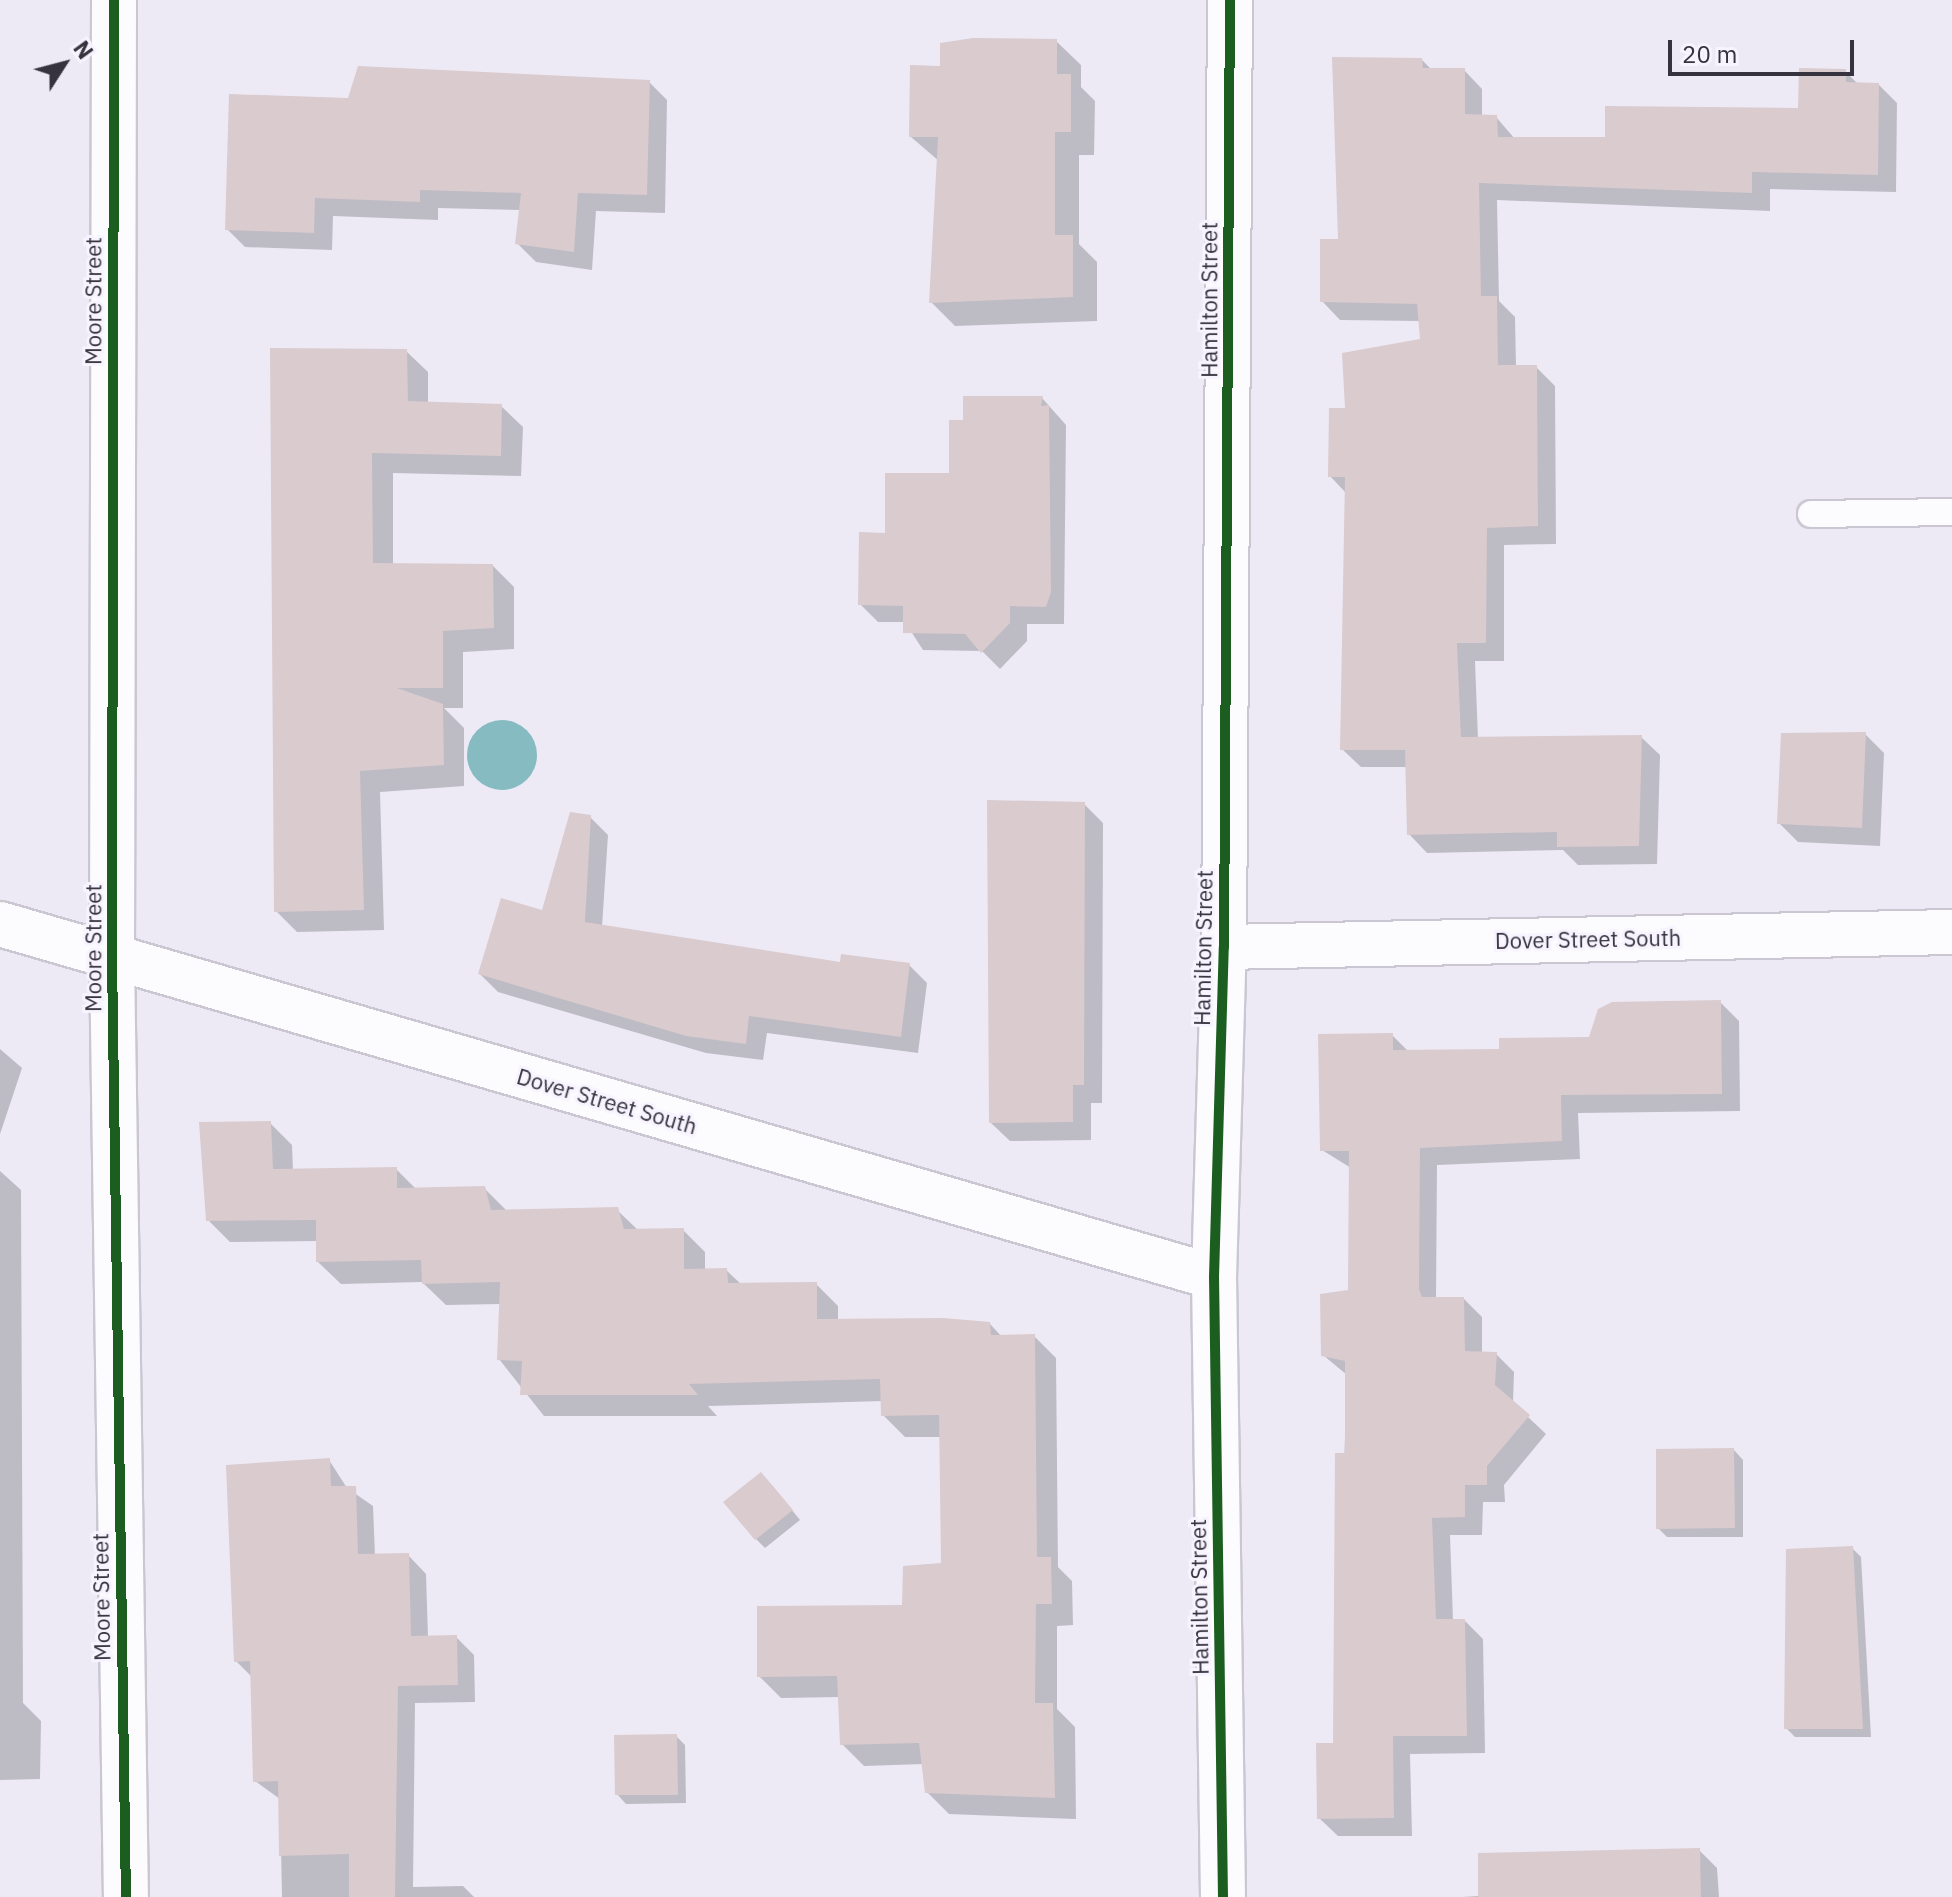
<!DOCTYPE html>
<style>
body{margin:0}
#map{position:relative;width:1952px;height:1897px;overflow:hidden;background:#edeaf6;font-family:"IBM Plex Sans",sans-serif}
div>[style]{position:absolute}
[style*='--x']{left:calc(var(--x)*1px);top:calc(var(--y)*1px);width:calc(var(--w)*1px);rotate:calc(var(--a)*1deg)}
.water>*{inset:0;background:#86bbc2}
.round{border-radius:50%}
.shadow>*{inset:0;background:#0003}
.building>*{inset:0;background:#d9cbce}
.roads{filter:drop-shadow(2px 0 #cac7d2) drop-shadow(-2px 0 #cac7d2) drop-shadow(0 2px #cac7d2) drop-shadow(0 -2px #cac7d2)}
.lane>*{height:26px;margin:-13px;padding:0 13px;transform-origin:13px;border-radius:13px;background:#fcfcfe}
.street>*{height:44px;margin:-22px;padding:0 22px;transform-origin:22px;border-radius:22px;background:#fcfcfe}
.cycleway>*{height:10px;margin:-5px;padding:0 5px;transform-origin:5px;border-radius:5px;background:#1b5e20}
span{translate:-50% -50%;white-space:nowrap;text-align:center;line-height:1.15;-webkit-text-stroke:6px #f7f4ff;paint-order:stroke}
.street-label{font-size:22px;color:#37333e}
.north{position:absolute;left:24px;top:24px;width:80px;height:80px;-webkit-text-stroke:6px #f7f4ff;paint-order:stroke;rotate:54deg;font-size:22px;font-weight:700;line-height:32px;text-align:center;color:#37333e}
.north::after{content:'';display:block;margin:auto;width:28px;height:36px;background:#37333e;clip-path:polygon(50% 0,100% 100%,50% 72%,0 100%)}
.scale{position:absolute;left:1668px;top:40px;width:186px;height:36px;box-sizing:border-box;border:4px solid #37333e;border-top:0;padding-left:10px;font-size:24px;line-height:28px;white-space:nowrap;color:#37333e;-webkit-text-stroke:6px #f7f4ff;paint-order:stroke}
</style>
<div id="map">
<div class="water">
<div class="round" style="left:467px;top:720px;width:70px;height:70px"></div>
</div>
<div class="shadow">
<div style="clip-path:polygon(1056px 41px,1081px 65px,1081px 87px,1095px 101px,1094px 155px,1079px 155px,1079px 244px,1097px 262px,1097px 321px,955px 326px,931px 302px,939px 161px,911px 137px)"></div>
<div style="clip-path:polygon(1422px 60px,1432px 70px,1464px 70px,1482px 89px,1482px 116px,1496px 117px,1515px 139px,1607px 139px,1800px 110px,1845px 71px,1859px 85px,1879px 85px,1897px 103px,1896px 192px,1770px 189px,1770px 211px,1497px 200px,1499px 301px,1515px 317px,1516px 367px,1536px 367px,1555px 386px,1556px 544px,1504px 545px,1504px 661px,1475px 661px,1478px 739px,1641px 737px,1660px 755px,1657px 864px,1578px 865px,1563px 850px,1427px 853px,1409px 834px,1407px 767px,1361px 767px,1342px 749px,1346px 493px,1330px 476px,1348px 410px,1422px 340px,1420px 321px,1340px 320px,1322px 301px,1340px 241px)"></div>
<div style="clip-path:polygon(649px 82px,667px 100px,665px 213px,596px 211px,592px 270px,536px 262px,517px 243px,521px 210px,438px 208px,438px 220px,333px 216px,332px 250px,245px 247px,227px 229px,349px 100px)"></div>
<div style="clip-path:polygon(272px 350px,406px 351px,428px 372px,428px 404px,501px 406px,523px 427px,521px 476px,393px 473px,393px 565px,493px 566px,514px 587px,514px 649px,463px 652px,463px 708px,444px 708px,464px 728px,464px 786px,380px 792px,384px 930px,297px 932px,276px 911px)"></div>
<div style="clip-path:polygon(1042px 398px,1066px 425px,1064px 624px,1027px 624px,1027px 641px,1000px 669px,982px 651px,923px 650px,905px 622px,878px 622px,860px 604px,887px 535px,951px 475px,965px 422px)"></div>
<div style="clip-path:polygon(1865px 734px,1884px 753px,1880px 846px,1798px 842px,1779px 823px)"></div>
<div style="clip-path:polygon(1084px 804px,1103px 823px,1102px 1103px,1091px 1103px,1091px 1140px,1010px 1141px,991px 1123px)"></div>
<div style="clip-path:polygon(590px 817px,608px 835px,602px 927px,842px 964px,909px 965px,927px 983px,918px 1053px,767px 1033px,763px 1060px,706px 1053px,498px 992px,480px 974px,543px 913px)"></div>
<div style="clip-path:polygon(1720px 1002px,1739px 1021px,1740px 1111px,1578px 1113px,1580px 1159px,1437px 1165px,1436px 1299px,1464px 1299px,1482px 1317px,1482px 1353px,1496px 1354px,1514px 1372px,1513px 1403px,1546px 1434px,1504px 1485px,1505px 1502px,1483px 1502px,1482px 1535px,1450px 1535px,1453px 1621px,1465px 1621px,1483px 1639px,1485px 1753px,1410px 1754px,1412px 1836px,1338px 1836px,1319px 1818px,1335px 1745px,1347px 1375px,1323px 1355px,1350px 1291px,1351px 1168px,1322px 1150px,1392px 1035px,1409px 1052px,1501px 1051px,1590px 1039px)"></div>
<div style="clip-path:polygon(0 1049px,22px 1068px,0 1134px)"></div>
<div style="clip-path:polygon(270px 1123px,292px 1145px,293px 1171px,396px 1169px,416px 1189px,484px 1188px,506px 1210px,617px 1210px,639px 1231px,683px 1230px,705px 1252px,705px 1270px,726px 1270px,742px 1285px,816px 1284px,838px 1306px,838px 1321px,990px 1324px,1002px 1337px,1034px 1336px,1056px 1358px,1058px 1567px,1072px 1581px,1073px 1625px,1057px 1626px,1057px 1709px,1075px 1727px,1076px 1819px,949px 1814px,927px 1792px,923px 1764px,864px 1766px,842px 1744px,840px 1697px,781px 1698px,759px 1676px,904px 1607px,943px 1565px,941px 1437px,905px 1437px,883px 1415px,883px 1401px,708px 1406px,717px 1416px,544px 1416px,499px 1359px,501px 1304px,446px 1305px,422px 1282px,341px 1284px,318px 1262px,318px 1241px,230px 1242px,208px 1220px)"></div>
<div style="clip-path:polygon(0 1171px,21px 1190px,23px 1703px,41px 1721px,40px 1779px,0 1780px)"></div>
<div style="clip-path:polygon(1734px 1450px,1743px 1460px,1743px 1537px,1667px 1537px,1658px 1528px)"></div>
<div style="clip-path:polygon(329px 1460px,347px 1488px,373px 1506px,375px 1556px,408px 1555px,426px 1574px,428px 1638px,456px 1637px,474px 1655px,475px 1702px,415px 1703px,413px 1887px,463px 1886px,474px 1897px,282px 1897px,280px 1799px,255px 1781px,252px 1677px,236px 1661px)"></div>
<div style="clip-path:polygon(770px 1483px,800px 1520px,765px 1548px,756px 1539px)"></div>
<div style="clip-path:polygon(1852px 1548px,1861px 1557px,1871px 1737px,1795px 1737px,1786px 1728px)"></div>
<div style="clip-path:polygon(676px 1736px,685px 1745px,686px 1803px,626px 1804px,617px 1794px)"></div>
<div style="clip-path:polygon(1699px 1850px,1717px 1868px,1719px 1897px,1462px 1897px,1541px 1892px)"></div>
</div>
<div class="building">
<div style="clip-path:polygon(973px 38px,1057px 39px,1057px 74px,1071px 74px,1071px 132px,1055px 132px,1055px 235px,1073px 235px,1073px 297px,929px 303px,938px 137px,909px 137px,910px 65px,940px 66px,940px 43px)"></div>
<div style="clip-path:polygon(1332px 57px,1422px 58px,1423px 68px,1465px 68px,1465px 114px,1497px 115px,1498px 137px,1605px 137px,1605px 106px,1798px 108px,1799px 68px,1846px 69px,1846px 82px,1879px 83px,1878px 175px,1752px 172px,1752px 193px,1479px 183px,1481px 296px,1497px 296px,1498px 365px,1537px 365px,1538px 526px,1487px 528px,1486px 643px,1457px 643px,1461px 737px,1642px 735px,1639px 846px,1557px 847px,1557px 832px,1407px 835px,1405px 750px,1340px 750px,1345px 477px,1328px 477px,1329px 408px,1345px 408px,1342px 353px,1420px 339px,1417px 304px,1320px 302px,1320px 239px,1338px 239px)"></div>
<div style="clip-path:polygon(358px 66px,650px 80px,647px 195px,578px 193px,574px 252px,515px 244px,521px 193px,420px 190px,420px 202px,315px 198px,314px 233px,225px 230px,229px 94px,348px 98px)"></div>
<div style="clip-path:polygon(270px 348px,407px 349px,408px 401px,502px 404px,501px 456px,372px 453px,373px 563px,493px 564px,494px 628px,443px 631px,443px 688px,397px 688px,443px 704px,444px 765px,360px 771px,364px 910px,274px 912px)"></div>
<div style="clip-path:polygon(963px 396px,1043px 396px,1041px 406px,1049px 405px,1051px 592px,1046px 607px,1010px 606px,1010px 623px,981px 653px,965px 634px,903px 633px,903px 606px,858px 605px,859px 532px,885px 533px,885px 473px,949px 473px,949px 420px,963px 420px)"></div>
<div style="clip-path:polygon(1866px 732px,1862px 828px,1777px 824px,1781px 733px)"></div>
<div style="clip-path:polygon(987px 800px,1085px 802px,1084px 1085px,1073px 1085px,1073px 1122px,989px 1123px)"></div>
<div style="clip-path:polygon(570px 812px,591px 815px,585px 922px,840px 962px,841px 954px,910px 963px,901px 1037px,749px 1016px,746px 1044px,686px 1036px,478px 974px,501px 898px,542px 910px)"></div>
<div style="clip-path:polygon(1721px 1000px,1722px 1094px,1561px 1095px,1562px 1141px,1420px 1148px,1419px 1289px,1422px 1297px,1464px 1297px,1465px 1351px,1497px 1352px,1495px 1385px,1530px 1415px,1487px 1466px,1487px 1485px,1465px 1485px,1465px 1517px,1432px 1518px,1436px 1619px,1465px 1619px,1467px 1736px,1393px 1736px,1394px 1818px,1317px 1819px,1316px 1743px,1333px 1743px,1335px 1453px,1345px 1453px,1345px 1361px,1321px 1356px,1320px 1294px,1348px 1290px,1349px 1151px,1320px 1151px,1318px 1034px,1393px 1033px,1393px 1050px,1499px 1049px,1499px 1038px,1589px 1037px,1598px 1009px,1612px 1002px)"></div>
<div style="clip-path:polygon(271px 1121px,273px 1169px,397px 1167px,397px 1188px,485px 1186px,491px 1210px,618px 1207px,624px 1229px,684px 1228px,684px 1269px,727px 1268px,728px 1283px,817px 1282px,817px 1319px,943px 1318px,990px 1322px,991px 1335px,1035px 1334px,1037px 1557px,1051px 1557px,1052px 1604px,1036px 1604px,1035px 1703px,1053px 1703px,1055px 1798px,925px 1793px,919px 1743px,840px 1745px,837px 1676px,757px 1677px,757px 1606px,902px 1605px,903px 1566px,941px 1563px,939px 1415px,881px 1416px,880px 1379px,689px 1384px,698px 1395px,520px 1395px,522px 1361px,497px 1360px,500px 1282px,422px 1284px,421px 1260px,316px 1262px,316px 1220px,206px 1221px,199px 1122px)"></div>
<div style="clip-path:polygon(1734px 1448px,1735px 1528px,1656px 1529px,1656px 1449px)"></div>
<div style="clip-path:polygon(330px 1458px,331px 1486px,356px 1486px,358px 1554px,409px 1553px,411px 1636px,457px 1635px,458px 1685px,398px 1686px,395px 1897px,349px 1897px,349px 1854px,279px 1856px,278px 1781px,253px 1782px,250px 1661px,234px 1662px,226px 1465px)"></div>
<div style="clip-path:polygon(761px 1472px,793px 1510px,755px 1540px,723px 1502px)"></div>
<div style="clip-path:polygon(1853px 1546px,1863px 1729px,1784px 1729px,1786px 1549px)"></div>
<div style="clip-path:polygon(677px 1734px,678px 1795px,615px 1795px,614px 1735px)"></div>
<div style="clip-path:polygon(1700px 1848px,1701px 1897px,1478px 1897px,1478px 1853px)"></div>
</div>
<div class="roads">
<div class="lane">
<div style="--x:1811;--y:514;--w:141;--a:-0.8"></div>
</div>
<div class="street">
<div style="--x:114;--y:0;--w:958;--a:90.12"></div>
<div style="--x:112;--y:958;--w:939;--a:89.15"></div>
<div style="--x:0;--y:924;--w:1264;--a:16.21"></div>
<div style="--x:1224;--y:947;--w:728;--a:-1.18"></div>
<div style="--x:1223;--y:1897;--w:620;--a:-90.83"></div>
<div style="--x:1214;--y:1277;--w:330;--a:-88.3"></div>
<div style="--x:1224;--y:947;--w:947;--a:-89.64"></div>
</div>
</div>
<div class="cycleway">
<div style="--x:114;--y:0;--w:958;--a:90.12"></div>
<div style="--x:112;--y:958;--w:939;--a:89.15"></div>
<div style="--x:1223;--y:1897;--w:620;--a:-90.83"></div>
<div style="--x:1214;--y:1277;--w:330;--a:-88.3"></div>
<div style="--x:1224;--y:947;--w:947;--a:-89.64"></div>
</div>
<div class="street-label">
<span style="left:1209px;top:300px;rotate:-90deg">Hamilton Street</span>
<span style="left:93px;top:301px;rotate:-90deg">Moore Street</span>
<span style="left:1588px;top:939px;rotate:-1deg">Dover Street South</span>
<span style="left:93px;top:948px;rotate:-90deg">Moore Street</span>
<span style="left:1203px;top:948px;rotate:-89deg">Hamilton Street</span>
<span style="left:607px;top:1101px;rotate:16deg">Dover Street South</span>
<span style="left:101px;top:1597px;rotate:-91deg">Moore Street</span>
<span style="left:1199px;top:1597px;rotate:-91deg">Hamilton Street</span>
</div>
<div class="north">N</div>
<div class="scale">20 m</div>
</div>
